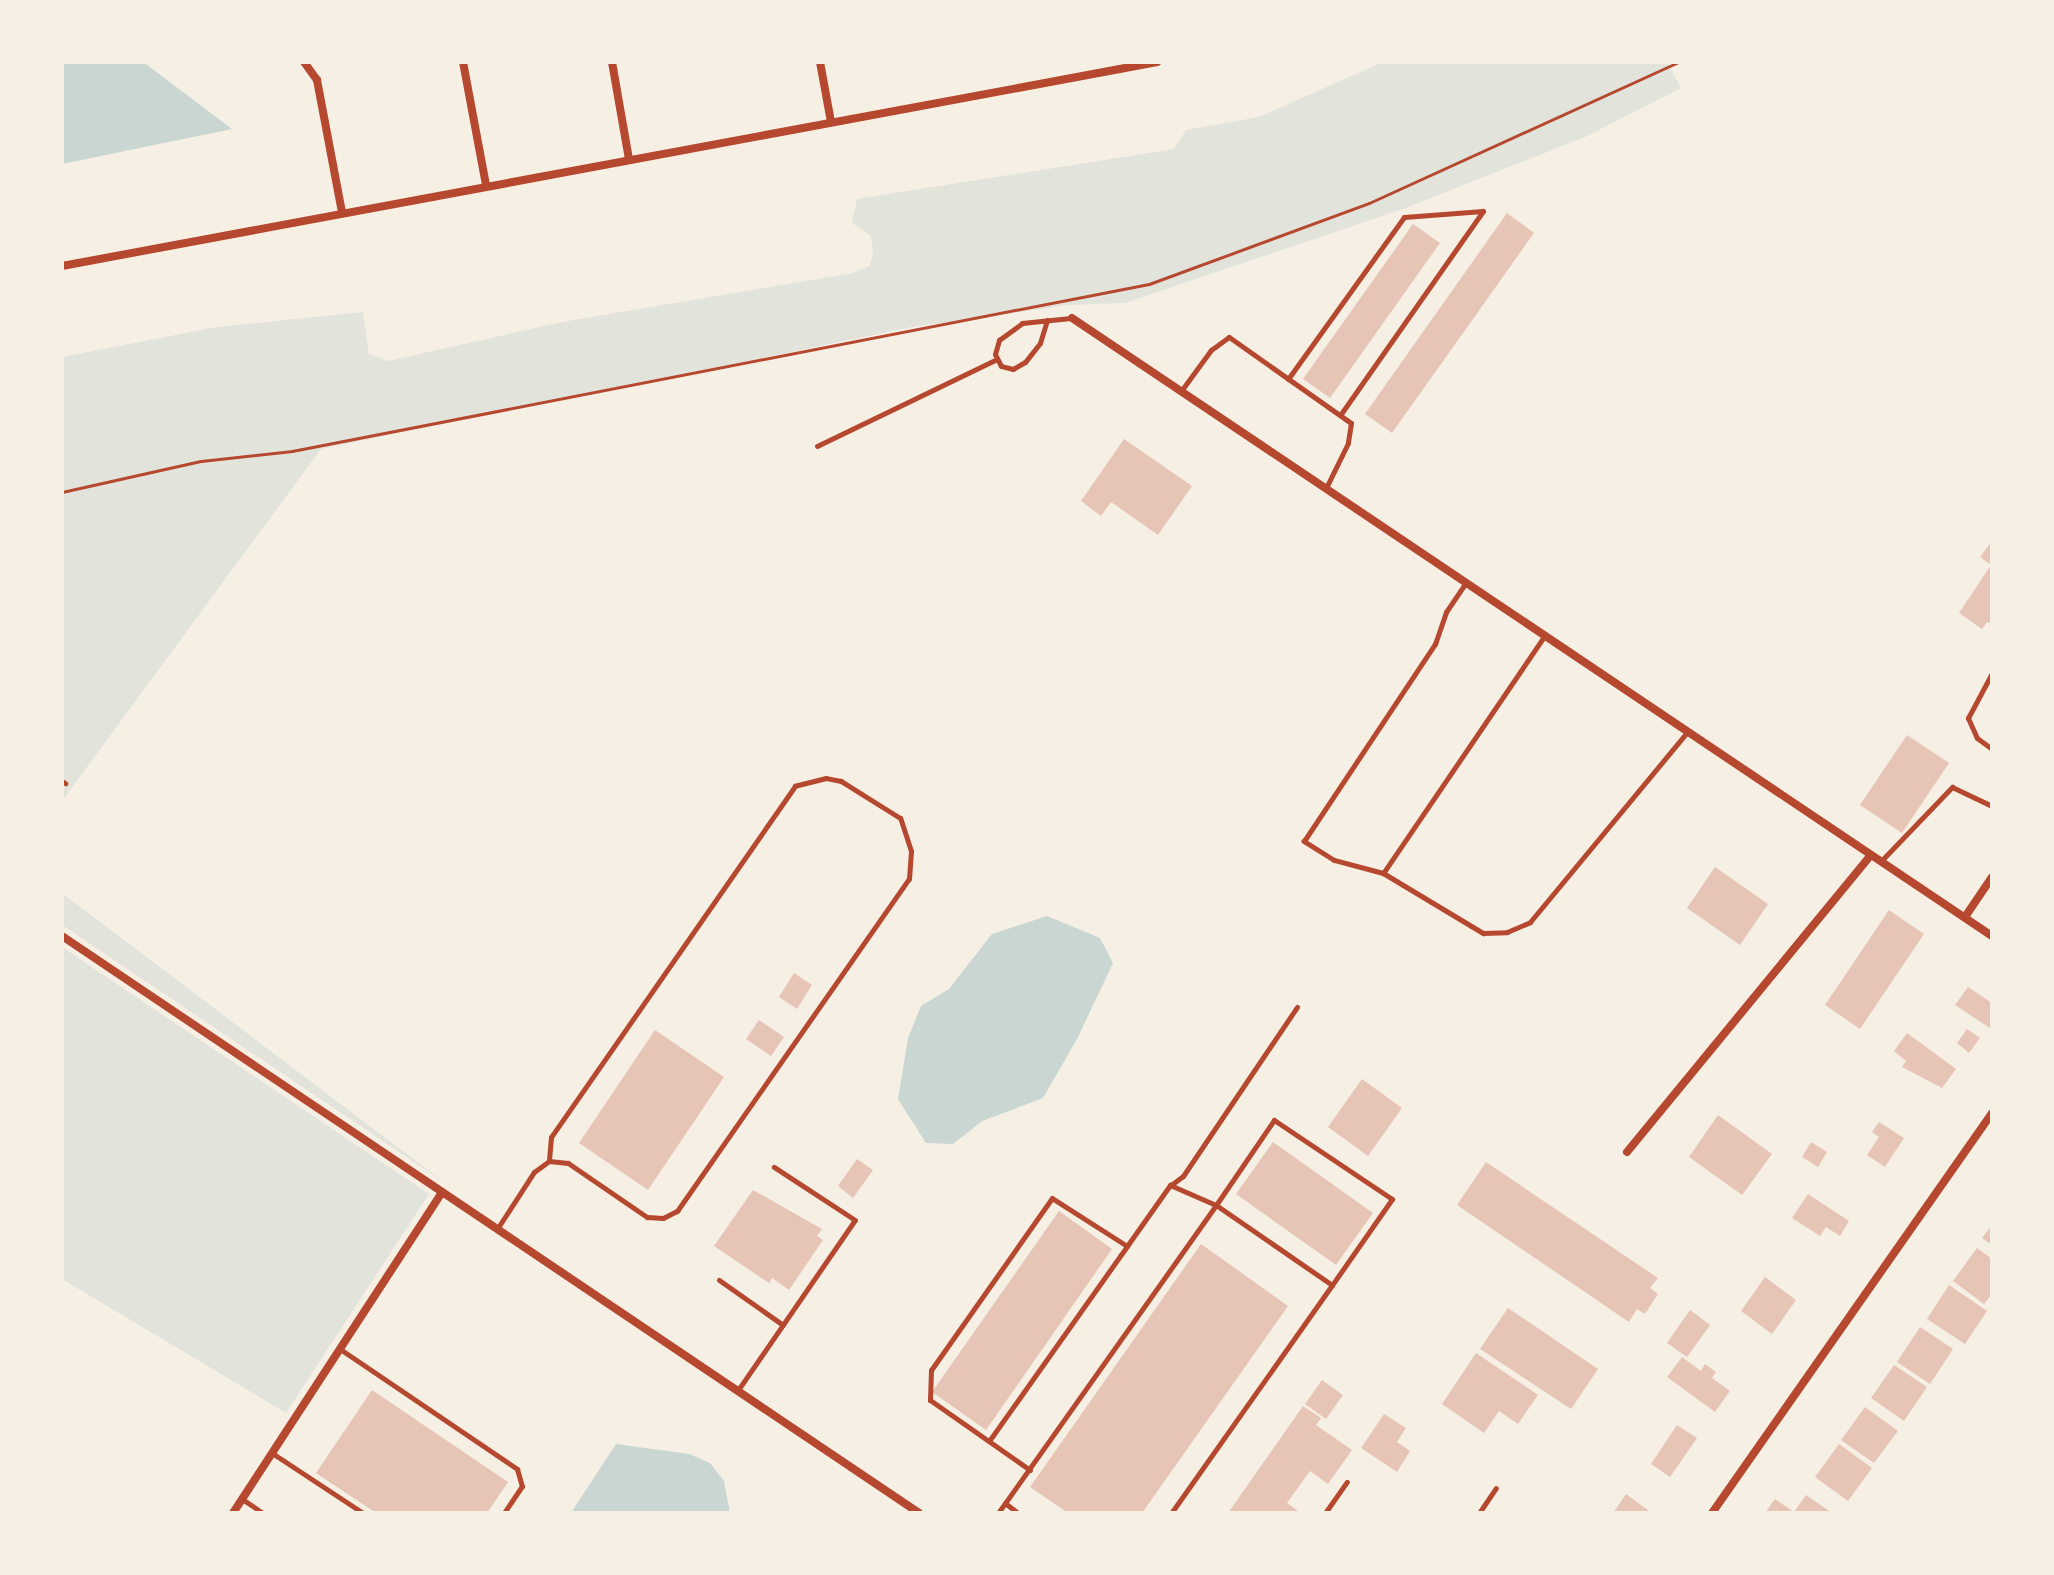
<!DOCTYPE html>
<style>
body{margin:0}
#map{position:relative;width:2054px;height:1575px;overflow:hidden;background:#f6efe4;font-family:"Playfair Display",serif}
div>[style]{position:absolute}
[style*='--x']{left:calc(var(--x)*1px);top:calc(var(--y)*1px);width:calc(var(--w)*1px);rotate:calc(var(--a)*1deg)}
.green>*{inset:0;background:#e2e4dc}
.water>*{inset:0;background:#c9d6d2}
.building>*{inset:0;background:#e6c5b7}
.path>*{height:3px;margin:-1.5px;padding:0 1.5px;transform-origin:1.5px;border-radius:1.5px;background:#b5482f}
.service>*{height:5px;margin:-2.5px;padding:0 2.5px;transform-origin:2.5px;border-radius:2.5px;background:#b5482f}
.minor>*{height:8px;margin:-4px;padding:0 4px;transform-origin:4px;border-radius:4px;background:#b5482f}
span{translate:-50% -50%;white-space:nowrap;text-align:center;line-height:1.15;-webkit-text-stroke:6px #f6efe4;paint-order:stroke}
.frame{position:absolute;inset:0;border:64px solid #f6efe4;pointer-events:none}
</style>
<div id="map">
<div class="green">
<div style="clip-path:polygon(1383px 62px,1667px 62px,1681px 88px,1585px 137px,1403px 209px,1125px 303px,1069px 305px,912px 327px,321px 449px,62px 801px,62px 357px,217px 327px,363px 312px,369px 354px,388px 361px,562px 322px,853px 273px,870px 266px,873px 252px,871px 236px,852px 223px,857px 199px,1174px 149px,1186px 130px,1259px 117px)"></div>
<div style="clip-path:polygon(62px 893px,445px 1183px,62px 925px)"></div>
<div style="clip-path:polygon(62px 947px,429px 1194px,286px 1413px,62px 1279px)"></div>
</div>
<div class="water">
<div style="clip-path:polygon(62px 62px,143px 62px,232px 129px,62px 164px)"></div>
<div style="clip-path:polygon(1047px 916px,1100px 938px,1113px 963px,1077px 1039px,1043px 1098px,982px 1121px,953px 1144px,926px 1143px,898px 1099px,908px 1038px,921px 1006px,949px 989px,992px 934px)"></div>
<div style="clip-path:polygon(616px 1444px,689px 1454px,710px 1463px,724px 1481px,730px 1513px,571px 1513px)"></div>
</div>
<div class="building">
<div style="clip-path:polygon(1507px 213px,1534px 233px,1392px 433px,1365px 414px)"></div>
<div style="clip-path:polygon(1413px 224px,1440px 243px,1330px 398px,1303px 379px)"></div>
<div style="clip-path:polygon(1124px 439px,1192px 486px,1158px 535px,1111px 502px,1101px 516px,1081px 501px)"></div>
<div style="clip-path:polygon(1992px 541px,1992px 624px,1987px 622px,1982px 629px,1959px 613px,1991px 565px,1980px 557px)"></div>
<div style="clip-path:polygon(1907px 735px,1949px 763px,1902px 833px,1860px 805px)"></div>
<div style="clip-path:polygon(1715px 867px,1768px 904px,1740px 945px,1687px 908px)"></div>
<div style="clip-path:polygon(1889px 910px,1924px 934px,1860px 1029px,1825px 1005px)"></div>
<div style="clip-path:polygon(794px 973px,812px 985px,797px 1009px,779px 997px)"></div>
<div style="clip-path:polygon(1968px 987px,1992px 1003px,1990px 1028px,1955px 1005px)"></div>
<div style="clip-path:polygon(759px 1020px,784px 1037px,771px 1056px,746px 1039px)"></div>
<div style="clip-path:polygon(1967px 1029px,1980px 1038px,1969px 1053px,1957px 1043px)"></div>
<div style="clip-path:polygon(655px 1030px,724px 1077px,648px 1190px,579px 1143px)"></div>
<div style="clip-path:polygon(1907px 1033px,1956px 1069px,1942px 1088px,1902px 1067px,1906px 1061px,1894px 1051px)"></div>
<div style="clip-path:polygon(1362px 1079px,1402px 1108px,1368px 1156px,1328px 1127px)"></div>
<div style="clip-path:polygon(1718px 1115px,1772px 1154px,1742px 1195px,1689px 1157px)"></div>
<div style="clip-path:polygon(1879px 1122px,1904px 1138px,1885px 1167px,1867px 1155px,1879px 1137px,1872px 1132px)"></div>
<div style="clip-path:polygon(1273px 1142px,1373px 1213px,1336px 1265px,1236px 1194px)"></div>
<div style="clip-path:polygon(1811px 1142px,1827px 1152px,1818px 1167px,1802px 1157px)"></div>
<div style="clip-path:polygon(857px 1159px,873px 1170px,853px 1198px,838px 1186px)"></div>
<div style="clip-path:polygon(1486px 1162px,1658px 1278px,1650px 1288px,1658px 1294px,1645px 1314px,1637px 1309px,1629px 1322px,1457px 1205px)"></div>
<div style="clip-path:polygon(753px 1190px,822px 1229px,817px 1236px,823px 1240px,789px 1290px,772px 1278px,769px 1283px,714px 1246px)"></div>
<div style="clip-path:polygon(1808px 1194px,1849px 1221px,1840px 1236px,1826px 1227px,1820px 1236px,1792px 1218px)"></div>
<div style="clip-path:polygon(1059px 1211px,1112px 1249px,986px 1430px,932px 1392px)"></div>
<div style="clip-path:polygon(1992px 1225px,1992px 1245px,1982px 1238px)"></div>
<div style="clip-path:polygon(1201px 1244px,1288px 1306px,1142px 1513px,1068px 1513px,1030px 1487px)"></div>
<div style="clip-path:polygon(1977px 1248px,1992px 1259px,1992px 1294px,1984px 1304px,1953px 1281px)"></div>
<div style="clip-path:polygon(1765px 1277px,1796px 1300px,1772px 1334px,1741px 1311px)"></div>
<div style="clip-path:polygon(1949px 1285px,1987px 1311px,1965px 1344px,1927px 1319px)"></div>
<div style="clip-path:polygon(1508px 1308px,1598px 1369px,1571px 1409px,1480px 1349px)"></div>
<div style="clip-path:polygon(1690px 1310px,1710px 1325px,1687px 1357px,1667px 1343px)"></div>
<div style="clip-path:polygon(1920px 1327px,1953px 1349px,1930px 1384px,1897px 1362px)"></div>
<div style="clip-path:polygon(1476px 1353px,1538px 1395px,1518px 1424px,1499px 1411px,1484px 1433px,1442px 1404px)"></div>
<div style="clip-path:polygon(1682px 1357px,1701px 1371px,1705px 1364px,1716px 1372px,1712px 1378px,1730px 1391px,1715px 1412px,1667px 1377px)"></div>
<div style="clip-path:polygon(1894px 1365px,1927px 1387px,1904px 1421px,1871px 1398px)"></div>
<div style="clip-path:polygon(1322px 1380px,1343px 1395px,1326px 1419px,1305px 1404px)"></div>
<div style="clip-path:polygon(372px 1390px,508px 1482px,487px 1513px,376px 1513px,316px 1473px)"></div>
<div style="clip-path:polygon(1303px 1406px,1321px 1418px,1316px 1425px,1352px 1450px,1328px 1484px,1310px 1471px,1287px 1503px,1301px 1513px,1228px 1513px)"></div>
<div style="clip-path:polygon(1865px 1407px,1898px 1431px,1874px 1463px,1841px 1440px)"></div>
<div style="clip-path:polygon(1384px 1414px,1406px 1428px,1397px 1442px,1410px 1451px,1397px 1472px,1361px 1448px)"></div>
<div style="clip-path:polygon(1677px 1425px,1697px 1438px,1670px 1477px,1651px 1464px)"></div>
<div style="clip-path:polygon(1839px 1444px,1872px 1468px,1848px 1501px,1815px 1477px)"></div>
<div style="clip-path:polygon(1626px 1494px,1648px 1510px,1646px 1513px,1613px 1513px)"></div>
<div style="clip-path:polygon(1806px 1495px,1832px 1513px,1765px 1513px,1775px 1499px,1794px 1512px)"></div>
</div>
<div class="path">
<div style="--x:62;--y:492;--w:142;--a:-12.6"></div>
<div style="--x:201;--y:461;--w:92;--a:-6.3"></div>
<div style="--x:292;--y:451;--w:873;--a:-11.03"></div>
<div style="--x:1149;--y:284;--w:234;--a:-20.2"></div>
<div style="--x:1369;--y:203;--w:340;--a:-24.5"></div>
</div>
<div class="service">
<div style="--x:1047;--y:320;--w:24;--a:107"></div>
<div style="--x:1040;--y:343;--w:24;--a:128"></div>
<div style="--x:1025;--y:362;--w:14;--a:150"></div>
<div style="--x:1013;--y:369;--w:12;--a:-166"></div>
<div style="--x:1001;--y:366;--w:13;--a:-117"></div>
<div style="--x:995;--y:354;--w:15;--a:-74"></div>
<div style="--x:999;--y:340;--w:29;--a:-36"></div>
<div style="--x:1022;--y:323;--w:49;--a:-5.8"></div>
<div style="--x:1288;--y:379;--w:199;--a:-54.4"></div>
<div style="--x:1404;--y:217;--w:79;--a:-4.3"></div>
<div style="--x:1483;--y:211;--w:249;--a:125"></div>
<div style="--x:1181;--y:391;--w:51;--a:-53.8"></div>
<div style="--x:1211;--y:350;--w:22;--a:-36"></div>
<div style="--x:1229;--y:337;--w:149;--a:35.2"></div>
<div style="--x:1351;--y:423;--w:20;--a:99"></div>
<div style="--x:1348;--y:443;--w:50;--a:116.1"></div>
<div style="--x:817;--y:446;--w:200;--a:-25.8"></div>
<div style="--x:1545;--y:635;--w:288;--a:124.2"></div>
<div style="--x:1383;--y:873;--w:117;--a:31"></div>
<div style="--x:1483;--y:933;--w:24;--a:-2"></div>
<div style="--x:1507;--y:932;--w:25;--a:-23"></div>
<div style="--x:1530;--y:922;--w:248;--a:-50.4"></div>
<div style="--x:1992;--y:673;--w:51;--a:118.1"></div>
<div style="--x:1968;--y:718;--w:22;--a:66"></div>
<div style="--x:1977;--y:738;--w:19;--a:36"></div>
<div style="--x:62;--y:781;--w:4;--a:34"></div>
<div style="--x:1881;--y:861;--w:103;--a:-46.2"></div>
<div style="--x:1952;--y:787;--w:44;--a:25.4"></div>
<div style="--x:1383;--y:873;--w:51;--a:-165.1"></div>
<div style="--x:1334;--y:860;--w:36;--a:-148"></div>
<div style="--x:1304;--y:841;--w:237;--a:-56.4"></div>
<div style="--x:1435;--y:644;--w:34;--a:-71"></div>
<div style="--x:1446;--y:612;--w:36;--a:-56"></div>
<div style="--x:1171;--y:1185;--w:15;--a:-37"></div>
<div style="--x:1183;--y:1176;--w:204;--a:-56"></div>
<div style="--x:497;--y:1229;--w:68;--a:-57"></div>
<div style="--x:534;--y:1172;--w:19;--a:-36"></div>
<div style="--x:549;--y:1161;--w:19;--a:6"></div>
<div style="--x:568;--y:1163;--w:96;--a:34.4"></div>
<div style="--x:647;--y:1217;--w:16;--a:4"></div>
<div style="--x:663;--y:1218;--w:16;--a:-27"></div>
<div style="--x:677;--y:1211;--w:405;--a:-55.1"></div>
<div style="--x:909;--y:879;--w:28;--a:-86"></div>
<div style="--x:911;--y:851;--w:35;--a:-108"></div>
<div style="--x:900;--y:818;--w:70;--a:-147.9"></div>
<div style="--x:841;--y:781;--w:15;--a:-169"></div>
<div style="--x:826;--y:778;--w:32;--a:166"></div>
<div style="--x:795;--y:786;--w:427;--a:124.8"></div>
<div style="--x:551;--y:1137;--w:24;--a:95"></div>
<div style="--x:1127;--y:1246;--w:75;--a:-54.8"></div>
<div style="--x:1170;--y:1185;--w:50;--a:23.5"></div>
<div style="--x:1216;--y:1205;--w:103;--a:-55.7"></div>
<div style="--x:1274;--y:1120;--w:142;--a:33.8"></div>
<div style="--x:1392;--y:1199;--w:105;--a:124.9"></div>
<div style="--x:719;--y:1280;--w:78;--a:35.1"></div>
<div style="--x:340;--y:1349;--w:214;--a:34.1"></div>
<div style="--x:517;--y:1469;--w:18;--a:74"></div>
<div style="--x:522;--y:1486;--w:32;--a:124"></div>
<div style="--x:738;--y:1390;--w:206;--a:-55.5"></div>
<div style="--x:855;--y:1220;--w:97;--a:-146.8"></div>
<div style="--x:989;--y:1441;--w:239;--a:-54.7"></div>
<div style="--x:1127;--y:1246;--w:89;--a:-147.4"></div>
<div style="--x:1052;--y:1198;--w:210;--a:125.1"></div>
<div style="--x:931;--y:1370;--w:30;--a:92"></div>
<div style="--x:930;--y:1400;--w:122;--a:35"></div>
<div style="--x:272;--y:1453;--w:109;--a:33.4"></div>
<div style="--x:242;--y:1499;--w:25;--a:34"></div>
<div style="--x:1005;--y:1503;--w:16;--a:38"></div>
<div style="--x:998;--y:1513;--w:377;--a:-54.7"></div>
<div style="--x:1216;--y:1205;--w:141;--a:34.6"></div>
<div style="--x:1332;--y:1285;--w:279;--a:125.2"></div>
<div style="--x:1325;--y:1513;--w:38;--a:-55"></div>
<div style="--x:1479;--y:1513;--w:30;--a:-56"></div>
</div>
<div class="minor">
<div style="--x:304;--y:62;--w:22;--a:54"></div>
<div style="--x:317;--y:80;--w:134;--a:79.3"></div>
<div style="--x:463;--y:62;--w:125;--a:79.4"></div>
<div style="--x:612;--y:62;--w:98;--a:80.1"></div>
<div style="--x:820;--y:62;--w:61;--a:79.6"></div>
<div style="--x:62;--y:266;--w:1114;--a:-10.55"></div>
<div style="--x:1072;--y:318;--w:1108;--a:33.89"></div>
<div style="--x:1965;--y:917;--w:48;--a:-56"></div>
<div style="--x:62;--y:936;--w:1033;--a:33.95"></div>
<div style="--x:1627;--y:1152;--w:384;--a:-50.6"></div>
<div style="--x:233;--y:1513;--w:383;--a:-56.9"></div>
<div style="--x:1712;--y:1513;--w:488;--a:-55"></div>
</div>
<div class="frame"></div>
</div>
